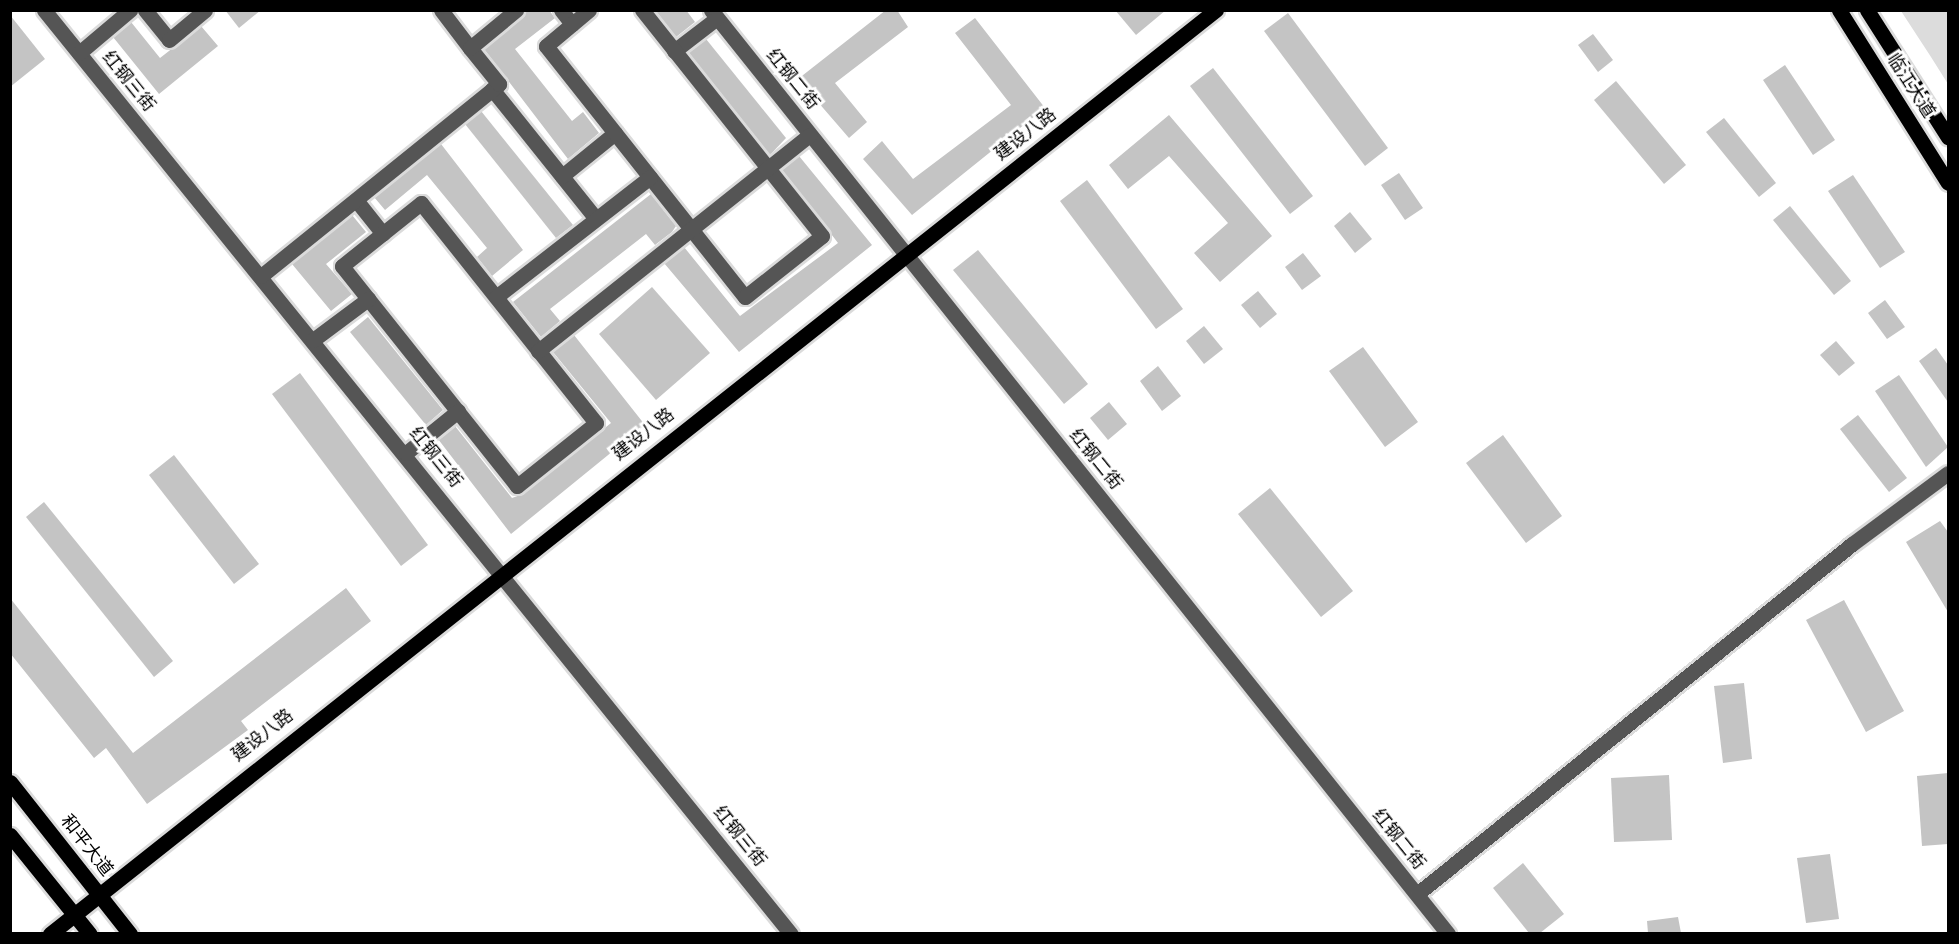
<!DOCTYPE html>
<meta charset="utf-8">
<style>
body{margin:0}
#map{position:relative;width:1959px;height:944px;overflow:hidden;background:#fff;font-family:"Alegreya Sans","Noto Sans SC",sans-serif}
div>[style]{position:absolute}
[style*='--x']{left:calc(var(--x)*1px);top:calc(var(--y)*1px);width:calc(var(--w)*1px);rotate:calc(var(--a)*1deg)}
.green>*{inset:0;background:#dcdcdc}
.building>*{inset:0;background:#c4c4c4}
.roads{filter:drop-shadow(2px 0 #dbdbdb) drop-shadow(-2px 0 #dbdbdb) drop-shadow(0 2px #dbdbdb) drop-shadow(0 -2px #dbdbdb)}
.minor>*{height:15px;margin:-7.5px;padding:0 7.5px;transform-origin:7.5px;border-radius:7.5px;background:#555}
.major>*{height:15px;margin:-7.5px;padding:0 7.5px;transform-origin:7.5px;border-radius:7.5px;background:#000}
span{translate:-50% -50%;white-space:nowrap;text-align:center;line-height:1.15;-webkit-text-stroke:6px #fff;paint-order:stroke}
.street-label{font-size:18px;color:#000}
.frame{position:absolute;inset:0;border:12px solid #000;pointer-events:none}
</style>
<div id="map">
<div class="green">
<div style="clip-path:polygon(1901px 11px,1948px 11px,1948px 84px,1931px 57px)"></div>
</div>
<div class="building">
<div style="clip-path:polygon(225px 10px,261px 10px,239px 28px)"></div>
<div style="clip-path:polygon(525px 10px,549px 10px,555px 18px,515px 49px,572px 121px,583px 112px,599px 133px,568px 159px,484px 49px)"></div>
<div style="clip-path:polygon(655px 10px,686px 10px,695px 22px,676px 37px)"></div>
<div style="clip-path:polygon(886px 10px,897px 10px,908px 27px,835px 83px,867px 122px,849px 138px,798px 79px)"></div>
<div style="clip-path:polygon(1115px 10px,1166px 10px,1136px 35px)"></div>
<div style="clip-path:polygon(1288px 13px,1388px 148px,1365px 166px,1264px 31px)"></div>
<div style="clip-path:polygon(10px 15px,45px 59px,10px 87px)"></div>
<div style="clip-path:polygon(975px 18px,1045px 108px,912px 215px,863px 159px,882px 141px,913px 179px,1011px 105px,955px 33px)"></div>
<div style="clip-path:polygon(131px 22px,160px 58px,201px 26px,218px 46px,159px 94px,113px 37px)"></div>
<div style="clip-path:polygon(1593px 34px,1613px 60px,1598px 72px,1578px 45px)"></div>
<div style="clip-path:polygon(706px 39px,786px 138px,770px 155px,688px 52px)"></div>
<div style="clip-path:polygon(1785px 65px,1835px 140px,1813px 155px,1763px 80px)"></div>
<div style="clip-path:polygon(1213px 68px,1313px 196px,1290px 214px,1190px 86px)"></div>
<div style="clip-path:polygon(1616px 81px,1686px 165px,1664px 184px,1594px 100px)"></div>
<div style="clip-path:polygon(481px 111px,573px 225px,556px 238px,465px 124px)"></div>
<div style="clip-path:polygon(1169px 115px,1272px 236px,1220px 282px,1194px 253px,1228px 223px,1169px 156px,1128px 189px,1109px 165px)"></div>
<div style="clip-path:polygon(1724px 118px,1776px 183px,1759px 197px,1706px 132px)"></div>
<div style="clip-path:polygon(441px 144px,523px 250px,492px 276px,477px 257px,487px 248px,427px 175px,385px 210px,374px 197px)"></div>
<div style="clip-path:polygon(799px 156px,872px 245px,739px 352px,664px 263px,684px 247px,740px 316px,838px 243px,782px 170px)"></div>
<div style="clip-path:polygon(1399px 173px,1423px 208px,1405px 220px,1381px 185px)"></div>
<div style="clip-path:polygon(1853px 175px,1905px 252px,1880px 268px,1828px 191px)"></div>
<div style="clip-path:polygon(1087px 180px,1183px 309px,1156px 329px,1060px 201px)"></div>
<div style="clip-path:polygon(651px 194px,676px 226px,672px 232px,655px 245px,646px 234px,550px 309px,560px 321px,541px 337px,513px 302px)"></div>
<div style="clip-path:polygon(1790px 206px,1851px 281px,1834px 295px,1773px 220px)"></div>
<div style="clip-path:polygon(1350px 212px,1372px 239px,1355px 253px,1334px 226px)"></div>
<div style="clip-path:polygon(352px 215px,366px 232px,326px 264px,352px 294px,331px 311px,292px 264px)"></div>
<div style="clip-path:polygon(978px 250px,1088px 384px,1064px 404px,953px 270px)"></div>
<div style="clip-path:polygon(1303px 253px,1321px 276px,1302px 290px,1285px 267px)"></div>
<div style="clip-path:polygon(652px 287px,710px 353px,656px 400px,599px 334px)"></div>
<div style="clip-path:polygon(1258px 291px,1277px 314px,1260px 328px,1241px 305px)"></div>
<div style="clip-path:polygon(1885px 300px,1905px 327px,1887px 339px,1868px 313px)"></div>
<div style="clip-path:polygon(368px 317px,443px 410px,426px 425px,350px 332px)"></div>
<div style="clip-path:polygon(1204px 326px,1223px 349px,1204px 364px,1186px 341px)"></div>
<div style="clip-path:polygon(574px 335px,645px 425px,511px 534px,438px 439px,455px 426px,512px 498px,523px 494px,611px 423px,553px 352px)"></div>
<div style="clip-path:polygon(1836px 341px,1855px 363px,1839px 376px,1820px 355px)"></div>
<div style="clip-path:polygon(1363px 347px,1418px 422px,1385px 447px,1329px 371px)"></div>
<div style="clip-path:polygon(1936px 348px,1948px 365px,1948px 402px,1919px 361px)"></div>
<div style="clip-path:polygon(1158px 366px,1181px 396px,1162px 411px,1140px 381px)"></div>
<div style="clip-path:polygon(300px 373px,428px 545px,401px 566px,272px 394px)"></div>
<div style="clip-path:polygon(1899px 375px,1948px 447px,1926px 467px,1875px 391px)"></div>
<div style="clip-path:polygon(1109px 402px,1127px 424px,1108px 440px,1090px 418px)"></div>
<div style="clip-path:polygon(1858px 415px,1907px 478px,1889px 492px,1840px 429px)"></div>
<div style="clip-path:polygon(1503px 435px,1562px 516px,1526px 543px,1466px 463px)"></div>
<div style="clip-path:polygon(174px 455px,259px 564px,234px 584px,149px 475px)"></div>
<div style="clip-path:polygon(1270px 488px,1353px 591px,1321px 617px,1238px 514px)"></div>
<div style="clip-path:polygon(44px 502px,173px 661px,154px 677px,26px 517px)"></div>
<div style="clip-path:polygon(1940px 521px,1948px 532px,1948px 612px,1906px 542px)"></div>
<div style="clip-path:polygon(346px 588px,371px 621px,241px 721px,248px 730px,147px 804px,106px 748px,94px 758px,10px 653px,10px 598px,133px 753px)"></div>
<div style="clip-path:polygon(1844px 600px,1904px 711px,1866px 732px,1806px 620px)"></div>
<div style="clip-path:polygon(1744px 683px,1752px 759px,1723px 763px,1714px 686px)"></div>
<div style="clip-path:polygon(1948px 773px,1948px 844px,1922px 846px,1917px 776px)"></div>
<div style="clip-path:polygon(1669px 775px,1672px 840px,1614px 842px,1611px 778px)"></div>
<div style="clip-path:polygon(1830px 854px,1839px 919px,1806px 923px,1797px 858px)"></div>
<div style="clip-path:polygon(1523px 863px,1564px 914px,1540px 933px,1529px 933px,1493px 888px)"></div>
<div style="clip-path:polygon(1678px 917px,1681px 933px,1648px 933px,1647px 921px)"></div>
</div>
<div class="roads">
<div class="minor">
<div style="--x:44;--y:10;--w:1188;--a:51.05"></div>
<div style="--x:145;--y:10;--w:38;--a:51"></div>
<div style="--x:169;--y:40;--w:47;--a:-39.8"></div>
<div style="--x:441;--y:10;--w:48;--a:52.7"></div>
<div style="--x:561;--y:10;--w:18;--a:52"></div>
<div style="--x:711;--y:10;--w:1182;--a:51.42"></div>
<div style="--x:674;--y:51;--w:54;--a:-37.5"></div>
<div style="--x:79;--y:53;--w:67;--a:-40.1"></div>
<div style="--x:492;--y:89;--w:166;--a:51.3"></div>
<div style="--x:615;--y:133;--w:209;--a:51.6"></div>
<div style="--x:745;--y:297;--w:98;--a:-38.4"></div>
<div style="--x:822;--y:236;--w:289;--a:-128.5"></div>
<div style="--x:562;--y:176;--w:68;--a:-39.1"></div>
<div style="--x:615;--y:133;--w:111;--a:-128.4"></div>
<div style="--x:546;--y:46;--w:56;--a:-39.9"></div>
<div style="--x:356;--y:200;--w:43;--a:51.5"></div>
<div style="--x:421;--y:203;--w:281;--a:51.5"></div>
<div style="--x:596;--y:423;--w:101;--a:141.4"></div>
<div style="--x:517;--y:486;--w:281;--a:-128.5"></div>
<div style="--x:342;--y:266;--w:101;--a:-38.6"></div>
<div style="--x:261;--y:276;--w:306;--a:-38.9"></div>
<div style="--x:499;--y:84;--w:46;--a:-128.9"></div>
<div style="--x:470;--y:48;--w:60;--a:-39.6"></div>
<div style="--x:496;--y:297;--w:195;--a:-37.9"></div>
<div style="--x:313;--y:340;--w:69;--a:-36.7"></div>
<div style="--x:538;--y:351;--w:347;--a:-38.5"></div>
<div style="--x:406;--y:453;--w:67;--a:-38.9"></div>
<div style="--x:1417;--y:894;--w:558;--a:-38.82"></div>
<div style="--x:1852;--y:544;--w:119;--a:-36.5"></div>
</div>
<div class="major">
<div style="--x:1839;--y:10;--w:204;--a:57.8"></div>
<div style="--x:1867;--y:10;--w:151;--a:57.5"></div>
<div style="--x:10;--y:782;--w:194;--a:51.7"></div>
<div style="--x:10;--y:835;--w:127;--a:51.1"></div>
<div style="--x:50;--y:934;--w:1488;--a:-38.4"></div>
</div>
</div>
<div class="street-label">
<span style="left:792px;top:80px;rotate:51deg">红钢二街</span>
<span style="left:128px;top:82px;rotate:51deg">红钢三街</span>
<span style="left:1910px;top:86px;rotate:57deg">临江大道</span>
<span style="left:1026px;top:135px;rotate:-38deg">建设八路</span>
<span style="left:644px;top:435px;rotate:-38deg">建设八路</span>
<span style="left:435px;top:458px;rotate:51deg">红钢三街</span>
<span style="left:1095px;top:460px;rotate:51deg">红钢二街</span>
<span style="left:263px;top:736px;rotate:-38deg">建设八路</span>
<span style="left:739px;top:837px;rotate:51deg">红钢三街</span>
<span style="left:1398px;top:840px;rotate:51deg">红钢二街</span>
<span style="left:86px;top:846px;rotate:52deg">和平大道</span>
</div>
<div class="frame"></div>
</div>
